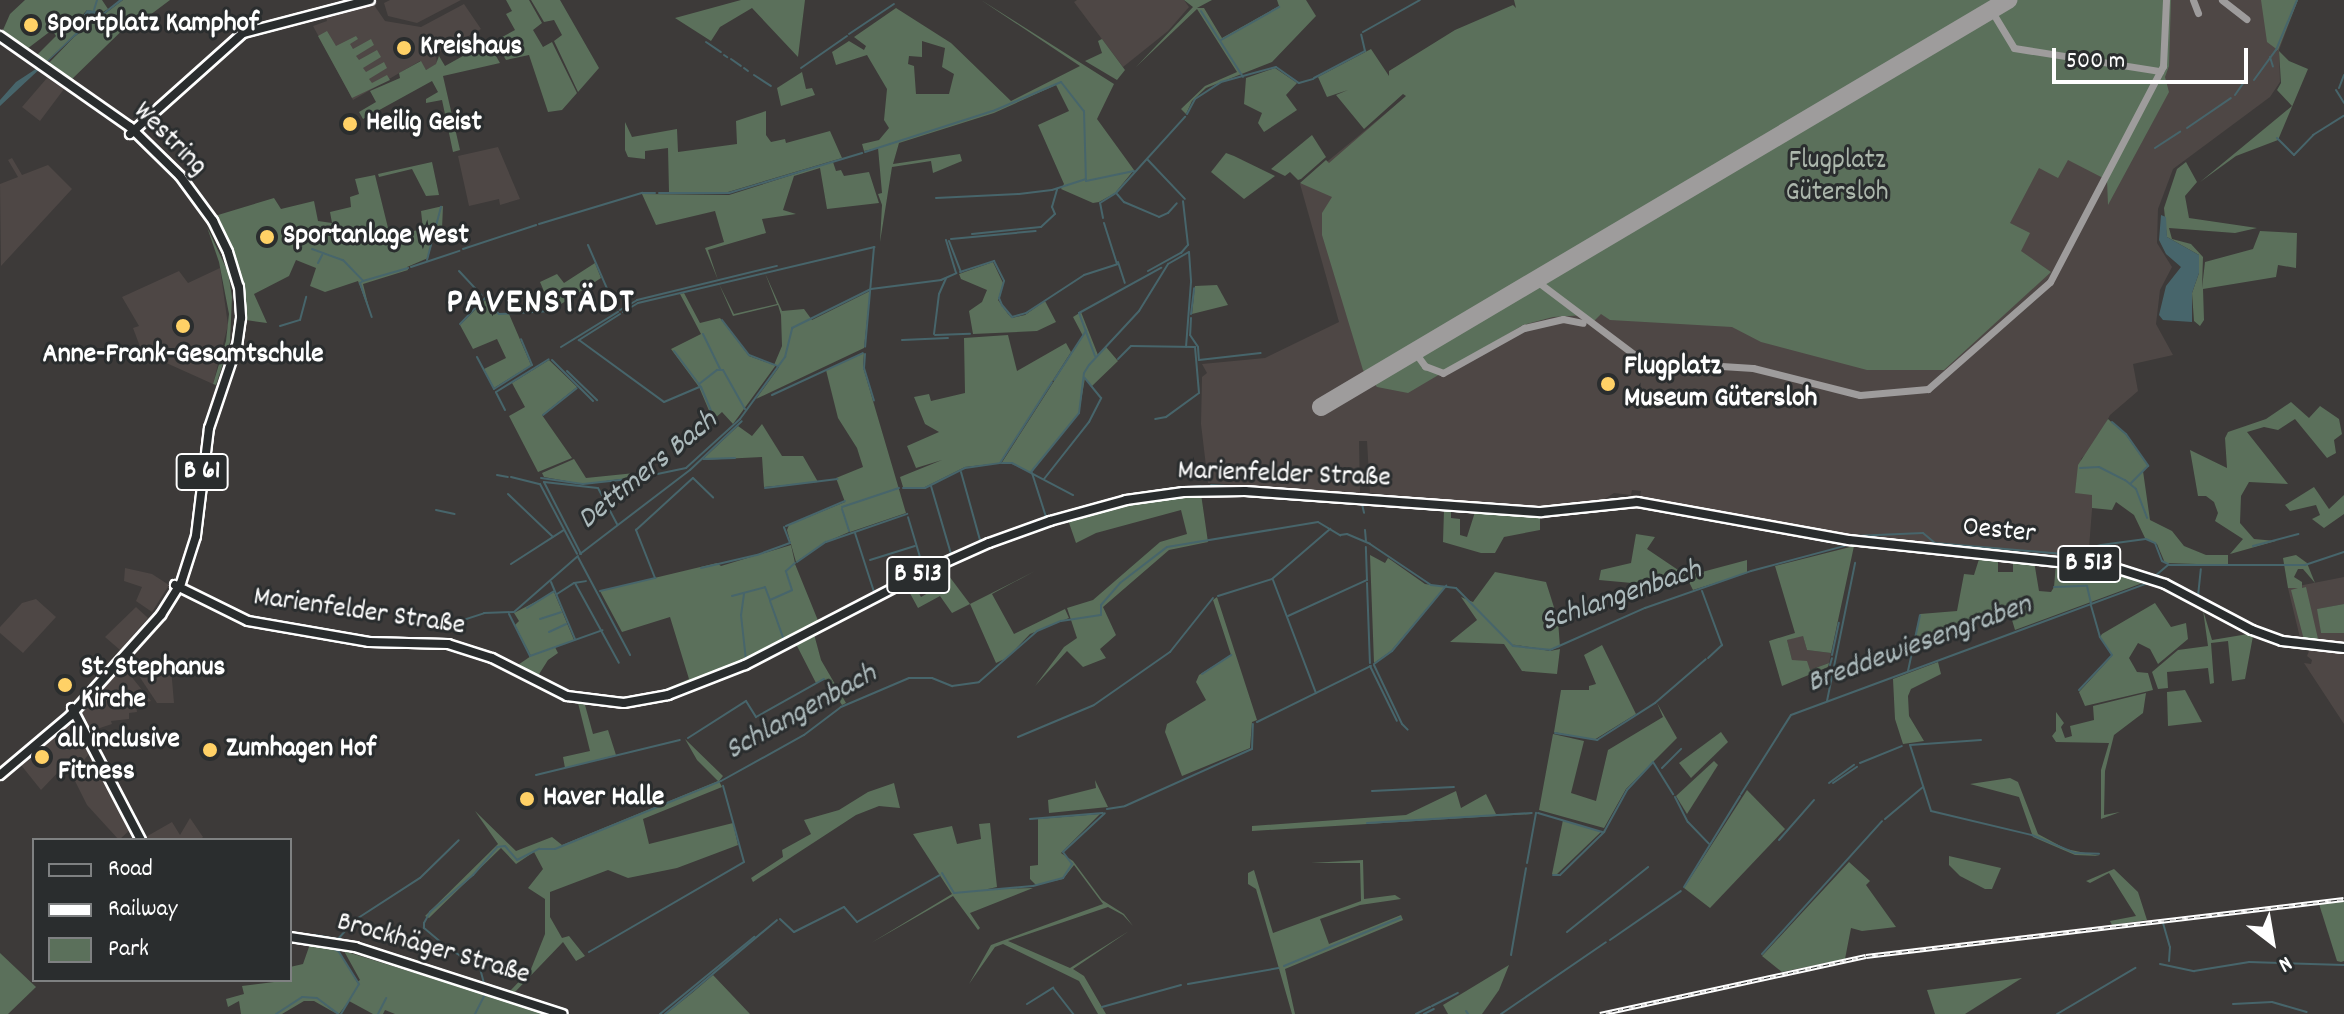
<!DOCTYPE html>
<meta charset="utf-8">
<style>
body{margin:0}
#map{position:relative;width:2344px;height:1014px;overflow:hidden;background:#3d3a39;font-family:Dekko,sans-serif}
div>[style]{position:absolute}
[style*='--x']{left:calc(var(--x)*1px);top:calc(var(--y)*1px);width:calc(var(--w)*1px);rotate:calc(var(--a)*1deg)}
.built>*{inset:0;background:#4e4745}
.green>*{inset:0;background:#5b705b}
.water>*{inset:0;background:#47656b}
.stream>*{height:2px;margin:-1px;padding:0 1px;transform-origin:1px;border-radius:1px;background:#47656b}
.taxiway>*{height:7px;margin:-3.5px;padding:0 3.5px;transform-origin:3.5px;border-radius:3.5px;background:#9e9c9c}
.runway>*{height:18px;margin:-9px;padding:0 9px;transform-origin:9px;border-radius:9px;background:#9e9c9c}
.roads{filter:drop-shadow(2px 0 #fff) drop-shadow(-2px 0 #fff) drop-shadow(0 2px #fff) drop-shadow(0 -2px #fff)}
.major>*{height:8px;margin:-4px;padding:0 4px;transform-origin:4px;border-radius:4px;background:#2a2d2e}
.rail>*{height:5px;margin-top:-2.5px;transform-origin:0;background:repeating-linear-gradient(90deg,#2a2d2e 0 6px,#fff 0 12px);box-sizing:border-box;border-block:2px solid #fff}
.dots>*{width:22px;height:22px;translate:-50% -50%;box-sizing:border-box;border:4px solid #2a2d2e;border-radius:50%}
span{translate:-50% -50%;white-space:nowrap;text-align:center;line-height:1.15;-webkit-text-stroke:6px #2a2d2e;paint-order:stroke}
.shield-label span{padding:2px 6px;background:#2a2d2e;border:2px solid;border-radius:6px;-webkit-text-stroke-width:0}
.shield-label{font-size:26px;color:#fff;font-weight:700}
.poi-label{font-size:28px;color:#fff;font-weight:700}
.left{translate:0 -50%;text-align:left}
.street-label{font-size:28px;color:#fff}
.park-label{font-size:28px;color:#adb8ad}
.water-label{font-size:30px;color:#acbabc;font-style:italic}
.district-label{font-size:36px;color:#fff;font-weight:700;letter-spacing:2px}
.legend{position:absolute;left:32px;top:838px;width:260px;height:144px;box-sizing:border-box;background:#2a2d2e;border:2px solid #7f8182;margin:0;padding:10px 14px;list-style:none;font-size:24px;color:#fff}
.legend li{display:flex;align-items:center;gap:16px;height:40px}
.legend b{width:40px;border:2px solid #7f8182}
.north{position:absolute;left:2232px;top:902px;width:80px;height:80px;-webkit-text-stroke:6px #2a2d2e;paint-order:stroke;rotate:149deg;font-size:22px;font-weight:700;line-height:32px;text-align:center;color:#fff}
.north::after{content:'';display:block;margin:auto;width:28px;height:36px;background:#fff;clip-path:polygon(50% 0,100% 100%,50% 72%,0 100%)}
.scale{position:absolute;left:2052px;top:48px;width:196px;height:36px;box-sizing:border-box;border:4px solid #fff;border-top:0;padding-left:10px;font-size:24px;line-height:28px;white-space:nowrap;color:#fff;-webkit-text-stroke:6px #2a2d2e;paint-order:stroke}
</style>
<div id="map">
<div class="built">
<div style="clip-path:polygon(390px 0,461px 0,417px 23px,388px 16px,384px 3px)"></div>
<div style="clip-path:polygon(1077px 0,1184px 0,1189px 7px,1168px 31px,1123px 67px,1074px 2px)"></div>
<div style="clip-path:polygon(1527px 0,2298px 0,2279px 50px,2280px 82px,2270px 97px,2173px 169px,2158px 209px,2157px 243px,2172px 267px,2160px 290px,2156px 324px,2173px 355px,2133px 364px,2138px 391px,2110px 415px,2095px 444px,2081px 459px,2093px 497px,2089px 548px,2064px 553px,2063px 558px,1855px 538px,1640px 496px,1641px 491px,1632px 490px,1631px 495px,1614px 493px,1600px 502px,1536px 509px,1370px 493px,1367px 441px,1359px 441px,1360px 493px,1208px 483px,1201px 424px,1202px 377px,1207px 373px,1202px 364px,1265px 358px,1339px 322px,1300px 184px,1408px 95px,1441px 47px,1522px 6px)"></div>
<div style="clip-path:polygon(464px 4px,481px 29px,436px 54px,437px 64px,426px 70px,420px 61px,353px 100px,313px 26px,327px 21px,325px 15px,374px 5px,385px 21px,421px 27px)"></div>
<div style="clip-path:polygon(47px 78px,64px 89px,40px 121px,22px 107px)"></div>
<div style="clip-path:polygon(498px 147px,520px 199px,500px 205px,499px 199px,469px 206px,458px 156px)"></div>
<div style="clip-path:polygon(12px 158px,22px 175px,48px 165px,72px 189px,1px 266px,0 184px,18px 177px,8px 160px)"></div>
<div style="clip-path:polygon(220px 268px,228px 325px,213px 384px,142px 352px,133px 328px,139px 326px,122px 297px,179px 271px,188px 283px)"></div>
<div style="clip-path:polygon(125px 568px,152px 574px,169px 585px,152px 612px,136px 601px,142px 587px,124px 581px)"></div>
<div style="clip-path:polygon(2344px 577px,2344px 604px,2318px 609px,2321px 633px,2344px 633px,2344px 645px,2301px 642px,2288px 588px)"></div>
<div style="clip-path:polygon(36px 599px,56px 617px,23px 653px,0 633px,0 627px,22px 603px)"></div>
<div style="clip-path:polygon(136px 607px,148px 618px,120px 650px,105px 637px)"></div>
<div style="clip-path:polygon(1803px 635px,1807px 650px,1831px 653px,1829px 663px,1810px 670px,1792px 660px,1787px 640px)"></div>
<div style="clip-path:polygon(2309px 651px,2344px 651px,2344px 724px,2304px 663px,2311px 664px,2312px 660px,2307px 656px)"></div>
<div style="clip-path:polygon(170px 656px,174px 703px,157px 703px,131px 664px)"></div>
<div style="clip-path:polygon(122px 665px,151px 701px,136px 705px,137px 712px,129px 713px,129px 719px,111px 721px,112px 724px,91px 731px,80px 711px)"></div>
<div style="clip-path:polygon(70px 723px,91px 751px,75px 772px,65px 765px,41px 790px,21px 765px)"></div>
<div style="clip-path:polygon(94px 757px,131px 829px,119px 840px,87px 805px,74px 779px)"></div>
<div style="clip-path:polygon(190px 818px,203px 837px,200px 840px,144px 838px,172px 822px,180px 835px)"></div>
<div style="clip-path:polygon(2158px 919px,2159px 923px,1914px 952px,1913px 948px)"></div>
</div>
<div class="green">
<div style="clip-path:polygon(25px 0,102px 0,108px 9px,101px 13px,87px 10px,79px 19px,94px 16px,45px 63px,36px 56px,56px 36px,52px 30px,27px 49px,3px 30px,10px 14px)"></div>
<div style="clip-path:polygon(123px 0,170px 0,142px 21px,137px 16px,70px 81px,47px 65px,74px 37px)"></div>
<div style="clip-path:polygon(506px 0,529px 0,542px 23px,533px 30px,543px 47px,552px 42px,577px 93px,562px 110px,548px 112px,529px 55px,506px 60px,495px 41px,515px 30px,506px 14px,512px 11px)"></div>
<div style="clip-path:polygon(531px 0,560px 0,599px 68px,578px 92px,554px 41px,562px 35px,554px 20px,544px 22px)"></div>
<div style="clip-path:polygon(741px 0,805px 0,798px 57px,752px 8px,720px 27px,711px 41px,675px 18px)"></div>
<div style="clip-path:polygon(evenodd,981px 0,1114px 84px,1097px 119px,1134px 170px,1115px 193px,1099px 202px,1093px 203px,1061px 189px,1064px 184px,1038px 125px,1069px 111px,1056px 85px,994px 113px,899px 143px,893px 164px,960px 154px,962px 161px,933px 173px,931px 161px,892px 167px,880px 242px,882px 205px,878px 194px,882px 193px,878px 148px,864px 151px,862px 144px,879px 140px,889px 128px,884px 120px,887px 89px,867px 55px,836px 65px,832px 52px,849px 41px,864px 50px,866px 46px,854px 37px,896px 8px,951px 43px,1011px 101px,1080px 66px,981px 0,922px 41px,945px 48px,942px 67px,954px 74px,949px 94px,916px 94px,914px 66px,908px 64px,909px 56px,922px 57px,922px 41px)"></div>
<div style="clip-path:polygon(1184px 0,1212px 0,1197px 8px,1204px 8px,1222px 38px,1279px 6px,1277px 0,1306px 0,1316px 16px,1272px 62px,1206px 88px,1192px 101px,1186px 114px,1181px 109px,1205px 86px,1237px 72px,1197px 9px,1136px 67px,1193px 7px)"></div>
<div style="clip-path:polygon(1514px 0,2171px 0,2169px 66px,2165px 77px,2169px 92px,2108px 205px,2107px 180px,2068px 160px,2058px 178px,2039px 168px,2010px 223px,2030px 233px,2021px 251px,2051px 272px,1944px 370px,1867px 370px,1761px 342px,1732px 327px,1610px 320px,1601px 314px,1594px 321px,1586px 315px,1553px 317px,1523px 325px,1408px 393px,1377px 387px,1363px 370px,1322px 235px,1322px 213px,1332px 197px,1300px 183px,1326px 160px,1329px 163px,1406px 96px,1403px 94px,1364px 129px,1336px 95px,1348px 90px,1327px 97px,1318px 77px,1371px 49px,1389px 76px,1389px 71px,1455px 30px,1513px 5px,1516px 8px)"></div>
<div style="clip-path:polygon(2261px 0,2298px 0,2278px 50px,2289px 61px,2308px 69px,2278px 140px,2236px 156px,2200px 182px,2292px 106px,2277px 90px,2281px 83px,2279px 51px,2267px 42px)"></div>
<div style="clip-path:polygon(327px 31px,336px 46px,356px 36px,358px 39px,350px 44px,353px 49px,371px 39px,374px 45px,356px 56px,359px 60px,377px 50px,381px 57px,363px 68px,366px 72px,384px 62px,387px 68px,369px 79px,372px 83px,387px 75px,390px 80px,352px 98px,318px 36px)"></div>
<div style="clip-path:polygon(1102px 39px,1125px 70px,1117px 80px,1085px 61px,1102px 53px,1098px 41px)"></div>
<div style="clip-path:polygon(488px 42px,500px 63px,443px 76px,460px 150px,453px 152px,442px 100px,426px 103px,426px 99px,438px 92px,432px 81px,363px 119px,359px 112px,376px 102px,370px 91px,400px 78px,399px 73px,421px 61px,426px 70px,436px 64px,439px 56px,445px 66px)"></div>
<div style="clip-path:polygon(1275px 68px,1297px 83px,1286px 95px,1297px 110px,1264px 132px,1258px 123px,1262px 113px,1244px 104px,1246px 78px)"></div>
<div style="clip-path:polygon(802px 72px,806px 89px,812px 88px,815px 95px,781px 106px,777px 88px)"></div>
<div style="clip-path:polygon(766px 111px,766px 135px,771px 142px,785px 139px,786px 143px,830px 131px,842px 158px,728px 192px,669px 192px,668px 148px,645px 151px,645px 159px,628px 157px,625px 150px,625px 122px,632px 137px,677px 129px,678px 152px,737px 144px,736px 121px)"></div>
<div style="clip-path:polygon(1312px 135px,1326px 157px,1301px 179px,1298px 180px,1290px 172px,1285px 176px,1271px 169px)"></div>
<div style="clip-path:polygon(1226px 153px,1234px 156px,1275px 176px,1244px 199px,1211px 172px)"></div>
<div style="clip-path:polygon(432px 162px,439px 195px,426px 196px,412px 169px,379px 177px,378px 174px)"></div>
<div style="clip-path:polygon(833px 162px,836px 171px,841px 170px,844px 176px,869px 172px,879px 203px,827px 209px,820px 168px,794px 176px,783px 210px,796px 214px,762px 219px,766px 233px,708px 250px,718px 280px,705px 248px,724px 242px,715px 211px,656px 225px,642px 194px,729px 195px)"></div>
<div style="clip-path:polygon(2186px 162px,2197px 182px,2185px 196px,2189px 218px,2257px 228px,2235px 233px,2169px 228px,2172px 239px,2191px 244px,2203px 257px,2202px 288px,2205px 262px,2253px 249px,2260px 231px,2297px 233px,2296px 268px,2278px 265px,2276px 277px,2203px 289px,2204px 320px,2200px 326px,2194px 321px,2192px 293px,2199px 273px,2199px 255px,2167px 237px,2166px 229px,2164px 208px,2177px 169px)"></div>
<div style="clip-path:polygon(375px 175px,390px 236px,423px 229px,421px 211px,443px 206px,442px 229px,433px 240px,428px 258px,407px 267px,408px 270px,363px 284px,371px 316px,358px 281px,325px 292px,310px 286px,316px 268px,296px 260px,289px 276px,254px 294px,267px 323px,246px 320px,241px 277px,218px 215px,274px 198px,281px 209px,314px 201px,318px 221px,332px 223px,330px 212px,351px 207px,350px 197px,359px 194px,355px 179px)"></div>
<div style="clip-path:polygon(207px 227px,228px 272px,232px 297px,230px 342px,216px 385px,213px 384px,226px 341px,229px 314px,219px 262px)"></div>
<div style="clip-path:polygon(993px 262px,1003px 283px,998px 300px,1008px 314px,1012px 318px,1025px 315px,1045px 301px,1056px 322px,1037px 331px,973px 334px,969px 311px,982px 302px,987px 290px,961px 279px,959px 274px)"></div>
<div style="clip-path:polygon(595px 263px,601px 278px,552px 310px,540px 282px,557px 274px,564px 283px)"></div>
<div style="clip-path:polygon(765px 273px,782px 311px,804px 309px,812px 320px,870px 291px,864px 348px,756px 399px,779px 367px,776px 365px,733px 424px,722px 412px,713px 420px,699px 387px,671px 349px,701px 334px,680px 294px,684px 293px,700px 323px,720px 318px,749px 356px,774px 365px,782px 346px,781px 315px,778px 305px,733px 316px,719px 284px,734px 314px,777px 304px)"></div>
<div style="clip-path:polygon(1217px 285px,1228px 305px,1192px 314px,1195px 286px)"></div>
<div style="clip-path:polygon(485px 300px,499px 314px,509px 314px,531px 365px,494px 388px,484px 369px,506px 358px,497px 339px,473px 349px,460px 325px)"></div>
<div style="clip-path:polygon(1081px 312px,1098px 355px,1106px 347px,1118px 361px,1092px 386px,1085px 378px,1079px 413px,1031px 473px,1012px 464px,1001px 464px,1083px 336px,1073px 317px)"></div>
<div style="clip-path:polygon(1008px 335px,1017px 371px,1066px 343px,1071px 352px,1000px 463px,965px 467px,925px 487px,903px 487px,900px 477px,942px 460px,916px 468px,907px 446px,939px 432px,925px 424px,914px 397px,929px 394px,931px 401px,965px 393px,964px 338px)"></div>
<div style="clip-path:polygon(864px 353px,863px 367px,906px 513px,850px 532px,847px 526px,849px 532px,826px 542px,796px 562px,787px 530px,789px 525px,845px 502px,836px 478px,863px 467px,857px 448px,838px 418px,826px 370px)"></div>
<div style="clip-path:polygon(549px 360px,577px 387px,542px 415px,572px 458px,538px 472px,509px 416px,525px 407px,512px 383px)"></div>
<div style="clip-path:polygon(2291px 402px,2309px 418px,2320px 406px,2339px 419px,2342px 434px,2334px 440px,2336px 453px,2327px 458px,2295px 419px,2278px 430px,2264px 427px,2247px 432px,2288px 484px,2249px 482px,2241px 496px,2240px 523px,2254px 539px,2276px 541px,2230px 554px,2243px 539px,2215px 521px,2218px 513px,2214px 502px,2206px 496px,2198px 496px,2190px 450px,2227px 468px,2225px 438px,2228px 432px,2266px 419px)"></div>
<div style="clip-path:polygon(2108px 419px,2126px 435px,2148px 466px,2143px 471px,2150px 520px,2172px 531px,2184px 546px,2206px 555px,2228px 555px,2228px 565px,2165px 563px,2157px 544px,2145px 538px,2134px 515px,2116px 502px,2112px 510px,2092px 508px,2092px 495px,2075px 493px,2078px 465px)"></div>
<div style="clip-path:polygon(762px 424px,782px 456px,803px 456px,818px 482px,764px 487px,762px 457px,702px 460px,738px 426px,752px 436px)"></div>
<div style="clip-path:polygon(574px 459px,586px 478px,635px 473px,636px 477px,583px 484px,544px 477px,542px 473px)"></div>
<div style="clip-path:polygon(2314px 487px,2329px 509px,2344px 495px,2344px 514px,2324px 528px,2312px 519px,2320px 515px,2316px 505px,2290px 511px,2285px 505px)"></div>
<div style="clip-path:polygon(1201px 494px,1208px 542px,1169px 550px,1103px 607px,1116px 635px,1100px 649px,1106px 658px,1083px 667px,1067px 651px,1035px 686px,1064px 647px,1077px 638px,1067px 608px,1093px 600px,1160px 542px,1187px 534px,1181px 510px,1096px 533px,1076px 543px,1068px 520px,1126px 504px)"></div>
<div style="clip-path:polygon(1444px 510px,1451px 510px,1451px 518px,1460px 519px,1460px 535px,1467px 537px,1475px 512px,1540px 516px,1540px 530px,1504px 537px,1495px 553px,1481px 553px,1443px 542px)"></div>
<div style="clip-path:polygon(1636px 534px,1655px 537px,1647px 549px,1687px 576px,1747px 560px,1747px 573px,1693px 590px,1686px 576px,1643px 584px,1599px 580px,1601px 570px,1631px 563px)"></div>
<div style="clip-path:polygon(791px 545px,795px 563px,790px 567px,795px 564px,819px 623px,731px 667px,654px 694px,689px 679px,670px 617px,622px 632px,600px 591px,717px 563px,721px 566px)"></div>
<div style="clip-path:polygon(1854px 546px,1831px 653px,1807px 650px,1803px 636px,1787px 640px,1792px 660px,1807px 661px,1810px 670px,1829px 663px,1828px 667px,1782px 686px,1769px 641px,1795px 633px,1775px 566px)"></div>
<div style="clip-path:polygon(1370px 555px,1385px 563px,1388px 558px,1425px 584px,1445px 587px,1391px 651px,1374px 663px)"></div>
<div style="clip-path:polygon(2296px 555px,2307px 563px,2315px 583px,2303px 569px,2298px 569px,2294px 577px,2302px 582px,2302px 588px,2306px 587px,2319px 643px,2304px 640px,2291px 590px,2298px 588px,2288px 588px,2283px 558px)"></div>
<div style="clip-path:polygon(1980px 556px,1998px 558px,1998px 572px,2013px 572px,2013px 559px,2034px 561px,2039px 591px,2051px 592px,2054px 587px,2056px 563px,2148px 581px,2015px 630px,2009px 610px,1913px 645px,1920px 614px,1957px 611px,1964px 574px,1974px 575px)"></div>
<div style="clip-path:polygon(943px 568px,970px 604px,1035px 571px,992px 594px,1014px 634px,1065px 609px,1069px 618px,1030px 634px,1007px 658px,996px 663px,970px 604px,952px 613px,940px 596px,918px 608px,906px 586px,913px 582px,921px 597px,937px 588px,929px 574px)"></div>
<div style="clip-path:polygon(1495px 572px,1546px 582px,1558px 620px,1560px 647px,1550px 650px,1509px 644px,1550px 651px,1560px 649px,1557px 674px,1522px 671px,1504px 644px,1450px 642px,1477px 620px,1461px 597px,1473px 602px)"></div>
<div style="clip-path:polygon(554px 592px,574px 640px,555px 647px,558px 653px,548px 660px,536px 679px,515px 667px,531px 656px,515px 625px,519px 621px,514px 613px)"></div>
<div style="clip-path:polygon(1217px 597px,1257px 720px,1252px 722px,1250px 748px,1182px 776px,1165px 732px,1167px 724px,1206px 700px,1196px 682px,1199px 675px,1231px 655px,1213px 600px)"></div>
<div style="clip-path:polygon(2187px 599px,2278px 643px,2279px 644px,2253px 636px,2245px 679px,2232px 681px,2228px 641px,2211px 643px,2214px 683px,2210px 684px,2208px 668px,2167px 672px,2168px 688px,2158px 689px,2152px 672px,2178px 650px,2208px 646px,2203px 610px,2212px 640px,2248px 634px)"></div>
<div style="clip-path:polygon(2155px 603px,2171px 627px,2186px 623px,2188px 639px,2158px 664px,2150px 649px,2138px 643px,2129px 658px,2137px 672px,2148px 673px,2153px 690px,2085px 706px,2079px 692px,2112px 656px,2100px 637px,2102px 634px)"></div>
<div style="clip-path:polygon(2344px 604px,2344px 633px,2321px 633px,2317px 609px)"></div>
<div style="clip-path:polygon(814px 634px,821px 660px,846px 703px,842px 705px,825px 679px,816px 683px,796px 644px)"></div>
<div style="clip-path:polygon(1602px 645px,1636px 714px,1594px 740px,1554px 732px,1561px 690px,1589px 690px,1589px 686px,1596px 684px,1584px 655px)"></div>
<div style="clip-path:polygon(1938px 662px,1941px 674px,1911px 689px,1908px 696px,1909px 716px,1924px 741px,1903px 744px,1895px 719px,1893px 679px)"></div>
<div style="clip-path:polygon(2185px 690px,2202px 722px,2168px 726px,2167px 692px)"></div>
<div style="clip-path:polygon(2146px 693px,2143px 713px,2114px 735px,2105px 771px,2104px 815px,2120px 812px,2101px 819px,2101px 770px,2109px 743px,2056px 742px,2052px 736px,2056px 731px,2056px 712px,2064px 723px,2061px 727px,2065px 738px,2072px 736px,2070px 726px,2094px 720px,2093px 706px)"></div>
<div style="clip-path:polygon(578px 703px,585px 705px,593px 734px,608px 730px,616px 755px,565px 768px,563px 757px,590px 751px)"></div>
<div style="clip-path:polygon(1657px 703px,1677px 738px,1626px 789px,1604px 828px,1539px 810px,1553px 734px,1584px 741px,1571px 793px,1596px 801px,1608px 750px,1663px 717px)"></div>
<div style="clip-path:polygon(1721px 732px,1728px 742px,1691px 778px,1679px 763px)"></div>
<div style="clip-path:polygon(685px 739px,723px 776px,719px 781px,722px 787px,643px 819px,649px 844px,733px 823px,738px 845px,677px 868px,628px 878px,608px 870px,550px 892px,550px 917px,562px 938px,569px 936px,585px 956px,576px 961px,563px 942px,515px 992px,510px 991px,531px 969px,545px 934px,545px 899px,528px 888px,543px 869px,534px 852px,516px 864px,501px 848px,429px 918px,425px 916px,498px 844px,475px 811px,516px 851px,552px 837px,562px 845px,718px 781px,697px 760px)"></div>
<div style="clip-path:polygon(1714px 761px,1718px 765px,1687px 814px,1676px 796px)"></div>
<div style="clip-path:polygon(2010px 778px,2018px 782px,2038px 834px,2066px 849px,2100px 856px,2075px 855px,2033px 837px,2019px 797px,1970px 784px)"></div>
<div style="clip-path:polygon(1095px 780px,1108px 807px,1049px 813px,1048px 800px,1096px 788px)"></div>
<div style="clip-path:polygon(894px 783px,900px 808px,879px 806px,856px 815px,753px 882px,751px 878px,783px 857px,782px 850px,811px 834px,804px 820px,839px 810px,868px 792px)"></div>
<div style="clip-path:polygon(1747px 790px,1785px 829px,1710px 908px,1684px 888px)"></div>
<div style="clip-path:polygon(1456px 791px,1461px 808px,1486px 794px,1496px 814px,1532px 814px,1252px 831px,1252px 826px,1406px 815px)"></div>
<div style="clip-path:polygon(1100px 814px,1061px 853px,1073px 861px,1102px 900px,1124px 914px,1133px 926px,1123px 915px,1108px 907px,1008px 941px,1070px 968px,1129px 931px,1073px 969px,1084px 976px,1106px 1014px,1098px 1014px,1079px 981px,1003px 944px,995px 947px,969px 984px,991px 945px,1103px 904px,1074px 865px,1063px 879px,1036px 885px,1030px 879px,1030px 866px,1038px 865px,1038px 819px)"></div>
<div style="clip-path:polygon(1563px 820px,1601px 832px,1556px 875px,1552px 874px)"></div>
<div style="clip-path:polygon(990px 823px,997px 887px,988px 889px,1033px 888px,970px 913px,980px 928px,978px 930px,953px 896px,871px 943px,952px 894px,913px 834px,952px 826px,957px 844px,981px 839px,979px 824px)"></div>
<div style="clip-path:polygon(1949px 856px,2001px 868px,1992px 889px,1985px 889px,1960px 876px,1949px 865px)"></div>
<div style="clip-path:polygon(1363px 860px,1364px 899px,1395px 895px,1401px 899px,1360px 905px,1320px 919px,1329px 944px,1401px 915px,1403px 920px,1285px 969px,1295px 1014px,1292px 1014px,1256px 889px,1248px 884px,1248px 873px,1254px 870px,1273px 933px,1361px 901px,1360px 863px,1311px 863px)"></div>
<div style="clip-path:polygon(1849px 862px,1870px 881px,1866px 885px,1896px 927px,1862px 931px,1851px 928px,1845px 959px,1782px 972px,1762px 956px)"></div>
<div style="clip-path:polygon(2114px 869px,2138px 892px,2147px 920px,2112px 925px,2110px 921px,2136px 916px,2109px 873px,2090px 883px,2086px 881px)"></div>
<div style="clip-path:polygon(2344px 901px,2344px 961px,2341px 962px,2337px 961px,2319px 904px)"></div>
<div style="clip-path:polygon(310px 944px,339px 951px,357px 982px,360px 980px,344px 951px,547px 1014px,395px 1014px,385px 1010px,383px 1014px,373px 1014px,349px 1001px,339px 1014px,319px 1000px,337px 1014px,314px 1001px,304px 1001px,282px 1014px,241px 1014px,239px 1001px,228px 1007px,226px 999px,244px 994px,242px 986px,290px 980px,290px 967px,303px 964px)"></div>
<div style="clip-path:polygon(0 953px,36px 987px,8px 1014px,0 1014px)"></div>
<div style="clip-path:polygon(1509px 965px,1499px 990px,1482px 1014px,1448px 1014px,1443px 1005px)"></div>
<div style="clip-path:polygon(713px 975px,750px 1014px,666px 1014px,692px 993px)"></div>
<div style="clip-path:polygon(2022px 978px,1965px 1014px,1935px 1014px,1927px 990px)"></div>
</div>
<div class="water">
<div style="clip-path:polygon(119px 0,123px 0,74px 37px,0 106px,0 100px,16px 82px,45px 63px,93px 16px,79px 22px,87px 10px,104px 12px)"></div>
<div style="clip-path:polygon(2161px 215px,2166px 217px,2167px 237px,2199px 255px,2199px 273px,2192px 293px,2192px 322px,2163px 320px,2159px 315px,2166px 286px,2181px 267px,2166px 254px,2159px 240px)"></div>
</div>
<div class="stream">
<div style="--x:94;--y:10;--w:10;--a:-73"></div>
<div style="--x:1201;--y:11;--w:78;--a:57.5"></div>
<div style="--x:1363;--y:32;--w:65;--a:-29.3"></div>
<div style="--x:849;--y:34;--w:54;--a:-33.7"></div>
<div style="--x:1221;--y:40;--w:67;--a:-29.6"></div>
<div style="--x:706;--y:42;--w:18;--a:34"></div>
<div style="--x:724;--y:55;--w:4;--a:34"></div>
<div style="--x:2270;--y:57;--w:10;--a:73"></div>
<div style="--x:731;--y:59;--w:12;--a:35"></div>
<div style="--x:744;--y:68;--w:5;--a:37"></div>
<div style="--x:801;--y:68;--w:56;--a:-34.8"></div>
<div style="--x:754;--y:75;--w:20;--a:33"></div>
<div style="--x:1314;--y:78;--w:58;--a:-27.9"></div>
<div style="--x:1365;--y:51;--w:17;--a:-103"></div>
<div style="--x:2254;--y:80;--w:37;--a:-54"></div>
<div style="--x:2276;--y:50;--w:54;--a:-67.2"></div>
<div style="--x:2339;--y:88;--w:14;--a:-69"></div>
<div style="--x:2336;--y:90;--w:15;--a:58"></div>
<div style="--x:2235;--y:95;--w:19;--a:-55"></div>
<div style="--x:1187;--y:114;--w:17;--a:-62"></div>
<div style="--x:1195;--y:99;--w:31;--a:-33"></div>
<div style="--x:1221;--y:82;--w:57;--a:-15.3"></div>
<div style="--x:1276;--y:67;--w:28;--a:35"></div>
<div style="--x:1299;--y:83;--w:15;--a:-16"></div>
<div style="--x:2187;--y:128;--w:53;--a:-34.3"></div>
<div style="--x:2277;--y:138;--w:24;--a:45"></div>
<div style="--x:2294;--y:155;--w:28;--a:-46"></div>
<div style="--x:2313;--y:135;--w:36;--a:-32"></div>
<div style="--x:2155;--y:148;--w:30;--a:-33"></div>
<div style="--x:865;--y:152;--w:134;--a:-17.8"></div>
<div style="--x:993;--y:111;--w:74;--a:-23.1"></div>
<div style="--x:1061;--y:82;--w:37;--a:52"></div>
<div style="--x:1084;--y:111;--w:70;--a:88.4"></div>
<div style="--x:1086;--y:181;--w:49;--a:-11.8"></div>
<div style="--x:1147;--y:159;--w:55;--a:46.5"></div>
<div style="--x:659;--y:193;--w:70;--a:0"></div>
<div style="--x:729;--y:193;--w:139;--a:-16.7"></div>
<div style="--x:1117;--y:194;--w:11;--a:49"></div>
<div style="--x:1124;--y:202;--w:38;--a:23"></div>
<div style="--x:1159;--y:217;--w:10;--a:-24"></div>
<div style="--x:1168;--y:213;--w:13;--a:-48"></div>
<div style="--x:936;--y:198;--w:83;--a:-2.8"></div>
<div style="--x:1019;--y:194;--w:33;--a:-7"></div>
<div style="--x:1052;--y:190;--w:35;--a:-18"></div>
<div style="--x:1103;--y:218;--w:15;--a:-101"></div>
<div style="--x:1100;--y:203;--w:19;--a:-32"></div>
<div style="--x:1116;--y:193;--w:103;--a:-47.8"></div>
<div style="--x:539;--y:224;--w:108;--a:-16.8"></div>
<div style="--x:642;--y:193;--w:13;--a:0"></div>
<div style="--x:972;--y:234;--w:69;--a:-5.8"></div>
<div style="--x:1041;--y:227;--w:19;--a:-43"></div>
<div style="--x:1055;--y:214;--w:8;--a:-113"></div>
<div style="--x:1052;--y:207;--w:19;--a:-74"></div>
<div style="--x:951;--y:239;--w:85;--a:-5.4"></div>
<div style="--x:946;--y:240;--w:34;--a:73"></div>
<div style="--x:949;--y:241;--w:33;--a:69"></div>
<div style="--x:588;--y:245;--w:70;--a:66.4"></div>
<div style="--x:312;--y:249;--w:33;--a:20"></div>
<div style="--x:343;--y:260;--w:29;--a:46"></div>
<div style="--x:363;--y:281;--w:47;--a:-16.1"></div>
<div style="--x:463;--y:249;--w:77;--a:-18.2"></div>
<div style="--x:427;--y:260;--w:55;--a:-75.2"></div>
<div style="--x:1118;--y:262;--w:22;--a:72"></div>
<div style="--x:318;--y:263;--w:9;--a:-63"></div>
<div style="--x:411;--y:267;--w:51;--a:-18.4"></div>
<div style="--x:459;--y:271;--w:33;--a:47"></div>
<div style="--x:1148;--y:271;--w:38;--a:-29"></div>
<div style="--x:1181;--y:253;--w:11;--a:-49"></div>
<div style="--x:1188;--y:245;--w:44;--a:-96.5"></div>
<div style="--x:960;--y:272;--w:36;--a:-18"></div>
<div style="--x:994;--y:261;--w:22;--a:63"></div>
<div style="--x:1004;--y:281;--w:18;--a:106"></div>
<div style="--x:999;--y:298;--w:8;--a:67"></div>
<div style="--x:1002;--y:305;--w:16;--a:50"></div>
<div style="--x:1012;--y:317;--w:15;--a:-16"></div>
<div style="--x:1026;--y:313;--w:69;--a:-33.2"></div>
<div style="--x:1084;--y:275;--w:35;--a:-18"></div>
<div style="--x:1117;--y:264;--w:43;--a:-107.6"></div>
<div style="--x:363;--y:281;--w:4;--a:146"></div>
<div style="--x:360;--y:283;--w:36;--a:71"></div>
<div style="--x:620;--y:310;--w:20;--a:-30"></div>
<div style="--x:637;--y:300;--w:144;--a:-13.7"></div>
<div style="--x:623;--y:312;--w:17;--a:-31"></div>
<div style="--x:638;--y:303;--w:243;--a:-13.3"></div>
<div style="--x:874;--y:247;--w:100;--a:95.1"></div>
<div style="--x:620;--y:314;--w:49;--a:147.6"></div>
<div style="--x:579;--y:340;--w:105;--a:36.1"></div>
<div style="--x:664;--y:402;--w:39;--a:-23"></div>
<div style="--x:1191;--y:314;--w:26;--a:-83"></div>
<div style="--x:1191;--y:318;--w:17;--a:93"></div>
<div style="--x:1190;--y:335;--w:14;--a:56"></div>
<div style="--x:1198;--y:347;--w:13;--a:86"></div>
<div style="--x:1199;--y:360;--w:62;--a:-6.4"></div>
<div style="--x:722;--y:320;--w:44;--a:52.4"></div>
<div style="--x:749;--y:355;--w:31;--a:21"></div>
<div style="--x:460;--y:324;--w:36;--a:-46"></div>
<div style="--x:485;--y:298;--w:21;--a:49"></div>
<div style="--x:499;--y:314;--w:53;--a:-3.2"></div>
<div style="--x:280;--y:326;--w:21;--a:-17"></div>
<div style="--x:300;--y:320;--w:24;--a:-75"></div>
<div style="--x:703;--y:334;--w:39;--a:64"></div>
<div style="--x:934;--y:334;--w:40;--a:-82.9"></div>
<div style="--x:939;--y:294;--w:17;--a:-66"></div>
<div style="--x:935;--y:335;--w:35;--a:-2"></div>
<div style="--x:902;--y:340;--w:46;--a:-2.5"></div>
<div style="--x:561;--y:347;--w:67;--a:-31.6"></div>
<div style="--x:674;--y:351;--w:45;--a:53.1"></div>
<div style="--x:701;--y:387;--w:34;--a:67"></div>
<div style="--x:865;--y:354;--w:14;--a:94"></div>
<div style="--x:864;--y:368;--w:34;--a:73"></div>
<div style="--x:1095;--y:356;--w:46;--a:-110.4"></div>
<div style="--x:1079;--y:313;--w:94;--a:-28.8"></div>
<div style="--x:477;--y:357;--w:36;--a:62"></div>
<div style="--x:494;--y:389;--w:45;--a:-32.3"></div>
<div style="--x:532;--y:365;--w:28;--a:-113"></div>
<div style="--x:1118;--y:359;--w:18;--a:-45"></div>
<div style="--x:1131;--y:346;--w:64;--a:0.9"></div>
<div style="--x:1195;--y:347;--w:46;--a:85"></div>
<div style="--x:1199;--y:393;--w:41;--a:144"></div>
<div style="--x:1166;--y:417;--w:11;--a:170"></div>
<div style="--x:552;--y:360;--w:58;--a:45"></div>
<div style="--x:567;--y:371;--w:42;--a:44"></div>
<div style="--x:1054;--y:380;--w:59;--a:-56.9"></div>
<div style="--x:699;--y:384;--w:23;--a:-38"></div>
<div style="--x:717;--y:370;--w:6;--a:0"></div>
<div style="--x:723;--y:370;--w:45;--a:60.6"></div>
<div style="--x:772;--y:395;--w:100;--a:-24.8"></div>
<div style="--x:505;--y:410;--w:20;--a:-117"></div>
<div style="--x:496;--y:392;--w:62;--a:-31.9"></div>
<div style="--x:543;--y:415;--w:43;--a:-38.5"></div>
<div style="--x:2112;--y:422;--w:18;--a:41"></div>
<div style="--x:2126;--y:434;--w:39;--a:55"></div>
<div style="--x:2148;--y:466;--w:24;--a:135"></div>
<div style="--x:704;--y:459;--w:31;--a:-2"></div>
<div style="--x:1002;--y:463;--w:10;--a:0"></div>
<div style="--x:1012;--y:463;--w:69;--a:27.7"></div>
<div style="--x:2080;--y:468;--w:19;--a:-3"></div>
<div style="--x:2099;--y:467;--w:29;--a:27"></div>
<div style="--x:2125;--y:480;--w:14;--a:39"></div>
<div style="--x:2136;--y:489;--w:31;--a:69"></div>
<div style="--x:961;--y:472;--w:71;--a:74.4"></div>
<div style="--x:1031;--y:472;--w:76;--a:-50.9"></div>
<div style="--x:1079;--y:413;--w:40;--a:-82.9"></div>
<div style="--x:1084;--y:373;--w:9;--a:-58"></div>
<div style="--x:1089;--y:365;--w:74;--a:-47.2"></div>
<div style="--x:1139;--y:311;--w:55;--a:-58.3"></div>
<div style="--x:1168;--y:264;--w:24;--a:-30"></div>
<div style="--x:1189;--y:252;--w:30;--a:86"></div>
<div style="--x:1191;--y:282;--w:65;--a:94.4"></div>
<div style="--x:1032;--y:473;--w:46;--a:72.3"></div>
<div style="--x:497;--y:475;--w:11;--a:10"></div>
<div style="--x:511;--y:477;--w:30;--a:14"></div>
<div style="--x:540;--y:484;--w:79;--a:62.1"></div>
<div style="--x:643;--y:477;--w:44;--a:-11.8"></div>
<div style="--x:686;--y:468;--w:73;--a:-42.2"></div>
<div style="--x:740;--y:419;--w:77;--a:-54"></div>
<div style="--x:785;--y:357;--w:30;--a:-76"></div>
<div style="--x:792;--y:328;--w:88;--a:-26.3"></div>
<div style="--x:871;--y:289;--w:71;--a:-7.3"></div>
<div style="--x:941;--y:280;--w:17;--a:-24"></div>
<div style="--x:541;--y:478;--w:42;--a:8.1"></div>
<div style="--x:583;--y:484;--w:55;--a:-6.2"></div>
<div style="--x:1044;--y:479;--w:73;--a:-51.7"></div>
<div style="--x:1089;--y:422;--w:27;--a:-63"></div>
<div style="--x:1101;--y:398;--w:26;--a:-129"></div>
<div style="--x:1211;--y:485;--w:146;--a:3.5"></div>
<div style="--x:931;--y:486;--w:71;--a:73.6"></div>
<div style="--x:765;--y:488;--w:73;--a:-7.1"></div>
<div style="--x:903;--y:488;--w:22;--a:0"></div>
<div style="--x:925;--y:488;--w:45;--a:-26.6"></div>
<div style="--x:965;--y:468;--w:35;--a:-8"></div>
<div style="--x:1000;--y:463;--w:96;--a:-57.3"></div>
<div style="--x:508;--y:494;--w:62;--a:43.7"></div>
<div style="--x:1138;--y:494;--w:63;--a:-7.4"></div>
<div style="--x:1374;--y:495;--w:18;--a:6"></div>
<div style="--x:1362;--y:504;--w:9;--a:77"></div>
<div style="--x:842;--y:507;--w:60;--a:-18.4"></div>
<div style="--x:1079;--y:508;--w:34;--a:-14"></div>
<div style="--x:842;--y:509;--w:23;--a:72"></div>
<div style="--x:436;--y:510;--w:19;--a:12"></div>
<div style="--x:1059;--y:514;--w:15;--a:-16"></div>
<div style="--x:786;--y:526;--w:64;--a:-23"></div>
<div style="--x:1365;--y:530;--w:11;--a:85"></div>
<div style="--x:855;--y:533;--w:62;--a:72.1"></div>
<div style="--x:1854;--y:536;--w:69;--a:-2.5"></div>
<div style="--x:1923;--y:533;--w:16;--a:40"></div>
<div style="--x:1935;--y:543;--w:129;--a:4.9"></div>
<div style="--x:2253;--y:546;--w:47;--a:-14.9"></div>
<div style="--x:580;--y:554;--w:138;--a:-37.4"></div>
<div style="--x:690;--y:470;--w:71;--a:-43.3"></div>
<div style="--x:581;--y:554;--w:81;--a:-117.2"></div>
<div style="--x:544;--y:482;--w:54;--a:6.3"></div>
<div style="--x:598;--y:488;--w:41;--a:62.2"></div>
<div style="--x:2069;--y:554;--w:33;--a:-16"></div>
<div style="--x:2101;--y:545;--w:45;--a:-7.6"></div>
<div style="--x:2146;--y:539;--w:10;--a:24"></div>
<div style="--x:2155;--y:543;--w:19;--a:69"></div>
<div style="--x:2162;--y:561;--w:7;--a:27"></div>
<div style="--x:578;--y:557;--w:111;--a:62"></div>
<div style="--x:870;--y:560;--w:47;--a:-17.3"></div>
<div style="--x:797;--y:562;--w:35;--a:-35"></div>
<div style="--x:826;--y:542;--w:86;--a:-19.1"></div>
<div style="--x:511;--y:564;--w:63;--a:-32.7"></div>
<div style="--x:932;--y:564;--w:34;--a:-24"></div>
<div style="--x:2169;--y:565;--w:136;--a:0"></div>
<div style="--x:2305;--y:565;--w:41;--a:-18.4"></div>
<div style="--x:701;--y:568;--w:57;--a:-13.1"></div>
<div style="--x:757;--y:555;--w:35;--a:-20"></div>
<div style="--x:790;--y:543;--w:17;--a:-111"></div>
<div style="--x:2155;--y:576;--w:17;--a:-40"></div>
<div style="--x:1273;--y:580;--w:121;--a:69.2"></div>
<div style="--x:551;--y:582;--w:62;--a:67.2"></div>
<div style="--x:575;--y:583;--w:91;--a:61.2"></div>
<div style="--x:1367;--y:583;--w:80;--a:87.9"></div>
<div style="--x:2054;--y:587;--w:33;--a:-2"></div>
<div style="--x:2087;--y:586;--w:18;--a:77"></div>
<div style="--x:600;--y:591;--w:57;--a:-13.3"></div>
<div style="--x:655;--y:578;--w:52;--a:-111.6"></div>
<div style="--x:636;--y:530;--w:77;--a:-42.4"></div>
<div style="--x:693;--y:478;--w:28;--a:44"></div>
<div style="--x:1702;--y:591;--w:58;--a:69.7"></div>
<div style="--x:1722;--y:645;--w:19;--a:137"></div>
<div style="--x:557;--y:594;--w:20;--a:-33"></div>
<div style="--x:574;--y:583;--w:12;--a:-9"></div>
<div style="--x:744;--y:594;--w:21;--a:98"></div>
<div style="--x:741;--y:615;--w:45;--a:83.7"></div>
<div style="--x:732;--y:596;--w:34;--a:-15"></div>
<div style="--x:765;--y:587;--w:14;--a:69"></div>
<div style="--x:770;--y:600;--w:24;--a:-24"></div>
<div style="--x:792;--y:590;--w:20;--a:-108"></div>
<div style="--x:786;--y:571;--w:12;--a:-42"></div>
<div style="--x:1218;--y:596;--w:57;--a:-17.5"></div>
<div style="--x:1272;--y:579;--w:77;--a:-40.8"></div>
<div style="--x:2198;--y:596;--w:27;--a:-84"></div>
<div style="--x:867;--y:597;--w:64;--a:-28.2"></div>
<div style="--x:923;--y:567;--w:52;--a:-106.7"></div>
<div style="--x:770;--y:601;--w:41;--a:70.3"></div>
<div style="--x:527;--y:608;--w:31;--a:-32"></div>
<div style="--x:509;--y:614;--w:47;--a:63.4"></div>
<div style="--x:530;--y:656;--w:77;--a:-19.6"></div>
<div style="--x:1288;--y:616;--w:87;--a:-24.5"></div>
<div style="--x:1367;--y:580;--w:33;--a:-92"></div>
<div style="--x:540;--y:619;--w:22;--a:-18"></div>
<div style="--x:454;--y:623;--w:32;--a:-18"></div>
<div style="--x:484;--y:613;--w:30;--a:-2"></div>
<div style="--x:514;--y:612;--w:85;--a:-41.2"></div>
<div style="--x:549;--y:632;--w:19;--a:-25"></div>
<div style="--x:794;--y:644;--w:17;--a:-28"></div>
<div style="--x:1832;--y:655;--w:33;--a:-78"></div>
<div style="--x:1374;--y:664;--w:22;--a:-36"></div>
<div style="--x:1392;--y:651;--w:85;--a:-50.3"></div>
<div style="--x:1374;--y:665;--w:65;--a:64.6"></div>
<div style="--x:1402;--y:724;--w:8;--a:45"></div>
<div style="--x:1830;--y:665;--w:7;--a:-74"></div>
<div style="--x:1370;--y:666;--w:61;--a:63.9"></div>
<div style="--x:1908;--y:671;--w:57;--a:-77.9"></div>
<div style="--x:1202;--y:674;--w:35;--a:-33"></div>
<div style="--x:2079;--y:690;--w:48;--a:-46.7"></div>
<div style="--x:2112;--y:655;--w:22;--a:-124"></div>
<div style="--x:2100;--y:637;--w:33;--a:-106"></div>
<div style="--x:1827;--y:701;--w:141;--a:-78.5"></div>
<div style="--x:1257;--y:722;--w:127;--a:-26.2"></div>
<div style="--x:1555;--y:733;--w:43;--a:9.5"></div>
<div style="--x:1597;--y:740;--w:69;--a:-32.5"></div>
<div style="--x:1655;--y:703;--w:67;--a:-40.8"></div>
<div style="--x:1018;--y:737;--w:82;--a:-22.8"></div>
<div style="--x:1094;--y:705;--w:93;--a:-34.9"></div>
<div style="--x:1170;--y:652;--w:69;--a:-51.5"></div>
<div style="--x:688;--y:738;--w:69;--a:-32.5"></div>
<div style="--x:746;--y:701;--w:19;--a:58"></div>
<div style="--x:756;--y:717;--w:78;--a:-29.2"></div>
<div style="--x:1981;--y:740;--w:71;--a:176"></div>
<div style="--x:1910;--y:745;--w:69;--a:72.3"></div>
<div style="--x:1931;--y:811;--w:104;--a:13.4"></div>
<div style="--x:2032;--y:835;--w:47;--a:22.7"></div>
<div style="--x:2075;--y:853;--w:24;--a:2"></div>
<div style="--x:1860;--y:763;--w:45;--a:-22"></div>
<div style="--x:1662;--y:768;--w:27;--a:-45"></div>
<div style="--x:536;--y:775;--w:148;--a:-13.7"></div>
<div style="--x:1829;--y:783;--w:31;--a:-36"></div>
<div style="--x:1833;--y:783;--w:29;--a:-34"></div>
<div style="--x:1372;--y:791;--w:82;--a:-2.8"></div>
<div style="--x:1741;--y:794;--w:93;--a:-57.7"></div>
<div style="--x:1791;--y:715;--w:381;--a:-20.3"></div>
<div style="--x:1675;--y:797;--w:28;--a:63"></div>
<div style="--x:1688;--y:822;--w:30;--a:46"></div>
<div style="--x:1107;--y:809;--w:18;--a:-9"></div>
<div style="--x:1125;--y:806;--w:139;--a:-24.2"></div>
<div style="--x:1252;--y:749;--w:25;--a:-88"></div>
<div style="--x:1538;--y:813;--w:67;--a:16.5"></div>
<div style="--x:1030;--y:819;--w:73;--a:-4.7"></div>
<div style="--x:1885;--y:819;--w:50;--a:-40.1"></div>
<div style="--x:1367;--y:823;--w:165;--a:-3.5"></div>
<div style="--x:1779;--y:840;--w:53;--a:-48.8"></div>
<div style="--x:1527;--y:863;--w:51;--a:-79.8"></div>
<div style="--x:942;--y:873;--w:23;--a:59"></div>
<div style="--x:954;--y:893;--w:79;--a:-5.1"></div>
<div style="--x:1033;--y:886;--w:31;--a:-15"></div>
<div style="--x:1063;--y:878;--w:17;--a:-57"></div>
<div style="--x:1072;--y:864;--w:15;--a:-127"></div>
<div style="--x:1063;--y:852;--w:57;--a:-42.9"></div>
<div style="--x:1553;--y:875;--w:7;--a:0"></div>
<div style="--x:1560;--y:875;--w:62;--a:-44.3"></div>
<div style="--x:1604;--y:832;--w:48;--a:-61.3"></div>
<div style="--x:1627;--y:790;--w:38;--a:-47"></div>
<div style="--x:1653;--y:762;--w:38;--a:58"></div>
<div style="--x:1684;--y:887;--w:107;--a:-58.4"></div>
<div style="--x:780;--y:919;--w:19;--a:43"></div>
<div style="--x:794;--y:932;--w:56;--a:-26.6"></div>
<div style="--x:844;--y:907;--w:20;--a:49"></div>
<div style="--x:857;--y:922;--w:95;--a:-29.5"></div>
<div style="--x:2163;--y:923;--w:25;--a:74"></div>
<div style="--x:2170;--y:947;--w:14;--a:94"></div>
<div style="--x:1567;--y:932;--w:104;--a:-38.7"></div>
<div style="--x:315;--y:935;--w:23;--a:10"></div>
<div style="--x:338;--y:939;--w:25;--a:-48"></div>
<div style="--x:355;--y:920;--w:77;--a:-32.9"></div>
<div style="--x:420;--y:878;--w:54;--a:-44.3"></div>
<div style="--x:1610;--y:940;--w:86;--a:-34.6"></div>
<div style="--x:332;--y:948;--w:8;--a:30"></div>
<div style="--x:339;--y:952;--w:38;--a:58"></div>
<div style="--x:359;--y:984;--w:35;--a:121"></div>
<div style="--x:589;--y:952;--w:179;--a:-30.1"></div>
<div style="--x:744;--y:862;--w:79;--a:-105.4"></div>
<div style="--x:389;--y:954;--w:23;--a:15"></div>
<div style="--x:1762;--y:954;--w:179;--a:-47.9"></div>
<div style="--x:1511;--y:955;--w:88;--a:-80.2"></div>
<div style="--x:2160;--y:964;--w:35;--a:12"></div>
<div style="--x:2194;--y:971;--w:56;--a:-9.3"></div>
<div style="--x:2249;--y:962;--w:95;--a:1.8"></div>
<div style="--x:1284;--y:966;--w:126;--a:-22.5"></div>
<div style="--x:1188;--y:984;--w:92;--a:-10"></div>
<div style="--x:485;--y:987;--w:20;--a:-105"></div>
<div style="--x:480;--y:968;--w:36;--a:-148"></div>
<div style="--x:449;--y:949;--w:33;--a:-140"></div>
<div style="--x:424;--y:928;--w:5;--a:-90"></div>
<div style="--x:424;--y:923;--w:13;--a:-61"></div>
<div style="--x:430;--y:912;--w:57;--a:-40.7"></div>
<div style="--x:473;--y:875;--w:37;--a:-49"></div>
<div style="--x:497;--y:847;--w:8;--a:-7"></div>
<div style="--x:505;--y:846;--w:18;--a:49"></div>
<div style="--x:517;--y:860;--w:25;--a:-27"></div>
<div style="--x:539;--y:849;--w:16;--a:0"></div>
<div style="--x:555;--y:849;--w:179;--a:-22.3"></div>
<div style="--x:721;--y:781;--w:95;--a:-29"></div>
<div style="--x:804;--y:735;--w:46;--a:-37.1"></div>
<div style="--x:841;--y:707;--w:74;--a:-23.1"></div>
<div style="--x:909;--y:678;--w:23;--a:0"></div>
<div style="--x:932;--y:678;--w:22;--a:22"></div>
<div style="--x:952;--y:686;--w:27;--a:-8"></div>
<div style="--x:979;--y:682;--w:77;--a:-41.3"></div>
<div style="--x:1037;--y:631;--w:26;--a:-23"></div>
<div style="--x:1061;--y:621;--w:40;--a:-8.5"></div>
<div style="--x:1101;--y:615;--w:10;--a:-90"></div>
<div style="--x:1101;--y:605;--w:29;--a:-49"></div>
<div style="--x:1120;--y:583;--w:59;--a:-37.5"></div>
<div style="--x:1167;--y:547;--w:153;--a:-9.4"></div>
<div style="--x:1318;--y:522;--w:26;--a:31"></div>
<div style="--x:1340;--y:535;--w:7;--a:-8"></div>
<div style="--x:1347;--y:534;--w:25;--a:23"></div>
<div style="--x:1370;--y:544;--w:73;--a:33.9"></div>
<div style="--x:1431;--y:585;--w:25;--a:7"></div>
<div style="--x:1456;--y:588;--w:81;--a:45.5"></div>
<div style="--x:1513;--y:646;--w:37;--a:6"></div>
<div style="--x:1550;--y:650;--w:104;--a:-23.9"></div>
<div style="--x:1645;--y:608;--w:112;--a:-19.2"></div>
<div style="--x:1751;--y:571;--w:100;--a:-15"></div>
<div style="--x:1027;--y:1004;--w:31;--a:-32"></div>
<div style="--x:1053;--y:988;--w:33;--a:52"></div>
<div style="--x:2233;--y:1004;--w:39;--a:-3"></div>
<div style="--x:2272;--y:1002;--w:36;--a:16"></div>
<div style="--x:1432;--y:1006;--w:29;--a:-27"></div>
<div style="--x:1102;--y:1007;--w:82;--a:-15.6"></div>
<div style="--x:1466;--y:1011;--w:4;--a:56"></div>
<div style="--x:276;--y:1014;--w:31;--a:-33"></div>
<div style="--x:302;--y:997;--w:15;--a:4"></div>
<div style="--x:317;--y:998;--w:26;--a:37"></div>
<div style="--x:378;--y:1014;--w:18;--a:-63"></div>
<div style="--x:475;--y:1014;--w:22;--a:-63"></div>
<div style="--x:660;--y:1014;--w:122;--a:-39.3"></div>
<div style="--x:665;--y:1014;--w:146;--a:-40"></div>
<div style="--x:1416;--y:1014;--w:16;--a:-27"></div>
<div style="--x:1424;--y:1014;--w:11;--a:-27"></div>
<div style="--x:1501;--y:1014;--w:127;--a:-34.4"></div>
<div style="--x:2057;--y:1014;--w:91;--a:-30.5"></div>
</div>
<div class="taxiway">
<div style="--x:2193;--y:0;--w:14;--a:69"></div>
<div style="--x:2222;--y:0;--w:31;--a:38"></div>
<div style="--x:1991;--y:10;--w:44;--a:58.8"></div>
<div style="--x:2014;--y:48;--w:148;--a:9"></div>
<div style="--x:1534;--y:279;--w:136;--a:37"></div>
<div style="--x:1643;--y:361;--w:110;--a:3.6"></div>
<div style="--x:1753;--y:368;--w:110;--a:14.2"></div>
<div style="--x:1860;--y:395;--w:68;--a:-5"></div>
<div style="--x:1928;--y:389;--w:162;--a:-41.3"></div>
<div style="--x:2050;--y:282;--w:244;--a:-62.4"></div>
<div style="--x:2163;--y:66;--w:66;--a:-87.4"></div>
<div style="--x:1414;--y:351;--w:19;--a:54"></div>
<div style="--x:1425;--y:366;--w:19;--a:21"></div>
<div style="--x:1443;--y:373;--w:93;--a:-29.1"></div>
<div style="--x:1524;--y:328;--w:40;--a:-13"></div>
<div style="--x:1563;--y:319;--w:20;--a:11"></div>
</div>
<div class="runway">
<div style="--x:1321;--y:407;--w:799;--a:-30.64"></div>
</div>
<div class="roads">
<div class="major">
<div style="--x:0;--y:36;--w:159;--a:35"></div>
<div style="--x:130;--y:127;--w:70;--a:44.4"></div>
<div style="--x:180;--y:176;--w:56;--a:53.7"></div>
<div style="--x:213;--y:221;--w:34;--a:64"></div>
<div style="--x:228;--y:252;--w:37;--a:73"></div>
<div style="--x:239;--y:287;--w:31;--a:86"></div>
<div style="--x:241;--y:318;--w:27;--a:98"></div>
<div style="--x:237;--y:345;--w:88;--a:108.6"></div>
<div style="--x:209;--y:428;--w:109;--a:96.9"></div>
<div style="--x:196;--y:536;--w:49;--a:107.7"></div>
<div style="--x:181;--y:583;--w:38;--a:122"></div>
<div style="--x:161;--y:615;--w:135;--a:132"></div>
<div style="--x:71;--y:715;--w:93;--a:139.8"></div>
<div style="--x:130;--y:134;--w:152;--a:-41.8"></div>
<div style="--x:243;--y:33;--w:131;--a:-14.6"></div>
<div style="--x:175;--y:585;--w:81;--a:26.3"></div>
<div style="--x:248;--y:621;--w:123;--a:9.8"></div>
<div style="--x:369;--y:642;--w:79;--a:1.5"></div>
<div style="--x:448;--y:644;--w:46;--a:17.7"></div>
<div style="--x:492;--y:658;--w:84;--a:26.9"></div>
<div style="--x:567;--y:696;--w:57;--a:7"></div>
<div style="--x:624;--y:703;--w:45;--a:-10.3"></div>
<div style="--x:668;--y:695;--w:83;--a:-21.3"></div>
<div style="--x:745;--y:665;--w:204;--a:-27.4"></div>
<div style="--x:926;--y:571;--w:69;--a:-24"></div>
<div style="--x:989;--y:543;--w:65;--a:-19.8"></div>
<div style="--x:1050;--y:521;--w:79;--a:-15.4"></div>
<div style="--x:1126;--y:500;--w:58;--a:-8"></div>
<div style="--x:1183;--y:492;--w:62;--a:-0.9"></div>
<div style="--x:1245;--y:491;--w:297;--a:4.1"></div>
<div style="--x:1541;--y:512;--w:97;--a:-5.9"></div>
<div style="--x:1637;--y:502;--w:215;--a:10.2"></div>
<div style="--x:1849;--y:540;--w:267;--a:6"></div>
<div style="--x:2115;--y:568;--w:52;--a:17.7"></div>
<div style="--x:2165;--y:584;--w:98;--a:27.9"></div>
<div style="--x:2252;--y:630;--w:32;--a:20"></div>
<div style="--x:2282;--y:641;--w:62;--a:6.4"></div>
<div style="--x:72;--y:708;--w:149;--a:62.4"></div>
<div style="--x:290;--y:937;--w:66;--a:8.7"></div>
<div style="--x:355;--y:947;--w:218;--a:17.9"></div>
</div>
</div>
<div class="rail">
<div style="--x:1600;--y:1014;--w:272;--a:-12.3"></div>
<div style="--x:1866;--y:956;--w:481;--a:-6.8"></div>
</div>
<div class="dots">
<div style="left:31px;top:25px;background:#ffd166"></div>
<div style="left:404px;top:48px;background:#ffd166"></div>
<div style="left:350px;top:124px;background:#ffd166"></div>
<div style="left:267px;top:237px;background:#ffd166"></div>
<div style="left:183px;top:326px;background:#ffd166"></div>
<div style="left:1608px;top:384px;background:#ffd166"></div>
<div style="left:65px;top:685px;background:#ffd166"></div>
<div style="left:210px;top:750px;background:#ffd166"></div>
<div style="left:42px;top:757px;background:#ffd166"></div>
<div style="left:527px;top:799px;background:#ffd166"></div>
</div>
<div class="shield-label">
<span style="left:202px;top:472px">B 61</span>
<span style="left:2089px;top:564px">B 513</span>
<span style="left:918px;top:575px">B 513</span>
</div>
<div class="poi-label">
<span class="left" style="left:47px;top:25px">Sportplatz Kamphof</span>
<span class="left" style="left:420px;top:48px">Kreishaus</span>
<span class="left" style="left:366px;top:124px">Heilig Geist</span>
<span class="left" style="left:283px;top:237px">Sportanlage West</span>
<span style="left:183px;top:356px">Anne-Frank-Gesamtschule</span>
<span class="left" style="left:1624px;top:384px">Flugplatz<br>Museum Gütersloh</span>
<span class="left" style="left:81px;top:685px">St. Stephanus<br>Kirche</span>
<span class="left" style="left:58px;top:757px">all inclusive<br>Fitness</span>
<span class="left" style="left:226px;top:750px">Zumhagen Hof</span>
<span class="left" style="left:543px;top:799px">Haver Halle</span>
</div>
<div class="street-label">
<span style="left:169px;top:140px;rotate:45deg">Westring</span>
<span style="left:1284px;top:476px;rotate:2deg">Marienfelder Straße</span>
<span style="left:1999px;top:532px;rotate:6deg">Oester</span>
<span style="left:359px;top:613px;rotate:8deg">Marienfelder Straße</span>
<span style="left:433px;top:950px;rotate:16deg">Brockhäger Straße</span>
</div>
<div class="park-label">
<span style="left:1837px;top:178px">Flugplatz<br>Gütersloh</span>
</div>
<div class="water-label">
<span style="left:649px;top:472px;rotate:-39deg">Dettmers Bach</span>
<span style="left:1622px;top:598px;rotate:-19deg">Schlangenbach</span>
<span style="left:1920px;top:646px;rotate:-20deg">Breddewiesengraben</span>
<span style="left:802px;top:714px;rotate:-29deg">Schlangenbach</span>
</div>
<div class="district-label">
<span style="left:541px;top:305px">PAVENSTÄDT</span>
</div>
<ul class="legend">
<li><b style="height:10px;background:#2a2d2e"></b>Road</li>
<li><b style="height:10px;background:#fff"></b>Railway</li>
<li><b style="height:22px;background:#5b705b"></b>Park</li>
</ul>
<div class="north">N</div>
<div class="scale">500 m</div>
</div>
